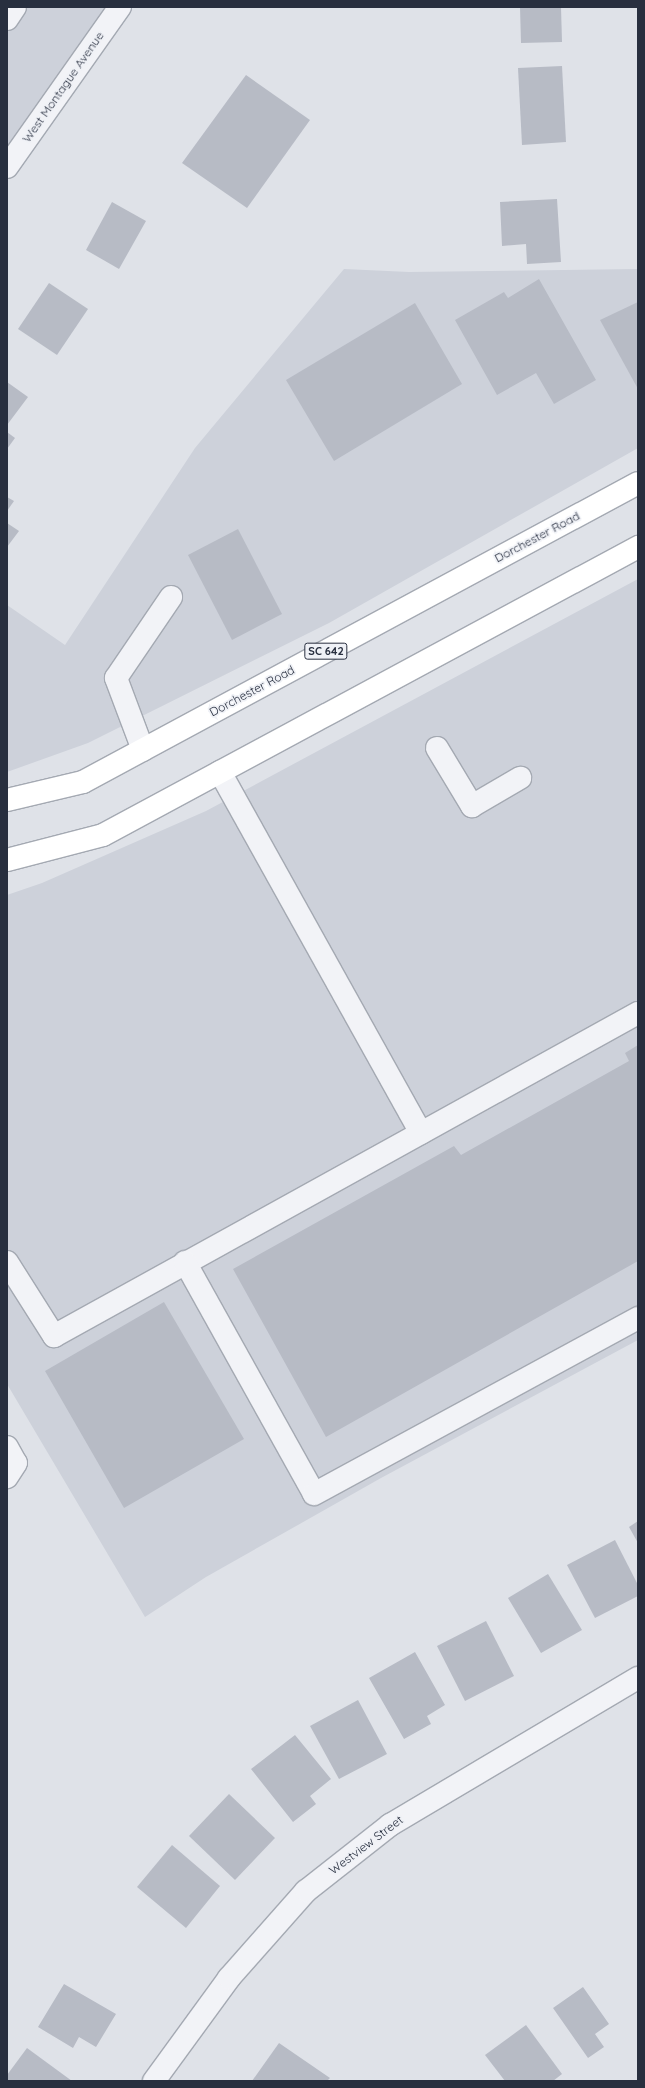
<!DOCTYPE html>
<style>
body{margin:0}
#map{position:relative;width:645px;height:2088px;overflow:hidden;background:#dfe2e8;font-family:Quicksand,sans-serif}
div>[style]{position:absolute}
[style*='--x']{left:calc(var(--x)*1px);top:calc(var(--y)*1px);width:calc(var(--w)*1px);rotate:calc(var(--a)*1deg)}
.built>*{inset:0;background:#cdd1da}
.building>*{inset:0;background:#b7bbc5}
.roads{filter:drop-shadow(1px 0 #a4a9b2) drop-shadow(-1px 0 #a4a9b2) drop-shadow(0 1px #a4a9b2) drop-shadow(0 -1px #a4a9b2)}
.minor>*{height:22px;margin:-11px;padding:0 11px;transform-origin:11px;border-radius:11px;background:#f2f3f7}
.major>*{height:22px;margin:-11px;padding:0 11px;transform-origin:11px;border-radius:11px;background:#fff}
span{translate:-50% -50%;white-space:nowrap;text-align:center;line-height:1.15;-webkit-text-stroke:3.5px #eff1f6;paint-order:stroke}
.shield-label span{padding:1px 3px;background:#eff1f6;border:1px solid;border-radius:3px;-webkit-text-stroke-width:0}
.shield-label{font-size:11px;color:#282f3f;font-weight:700}
.street-label{font-size:12px;color:#282f3f}
.frame{position:absolute;inset:0;border:8px solid #282f3f;pointer-events:none}
</style>
<div id="map">
<div class="built">
<div style="clip-path:polygon(7px 7px,120px 7px,7px 167px)"></div>
<div style="clip-path:polygon(344px 269px,409px 272px,638px 269px,638px 448px,329px 623px,88px 743px,7px 772px,7px 605px,65px 645px,195px 448px)"></div>
<div style="clip-path:polygon(638px 579px,638px 1340px,381px 1478px,206px 1577px,145px 1617px,7px 1384px,7px 895px,42px 883px,206px 811px)"></div>
</div>
<div class="building">
<div style="clip-path:polygon(520px 7px,561px 7px,562px 42px,521px 43px)"></div>
<div style="clip-path:polygon(562px 66px,566px 142px,522px 145px,518px 68px)"></div>
<div style="clip-path:polygon(246px 75px,310px 120px,247px 208px,182px 163px)"></div>
<div style="clip-path:polygon(557px 199px,561px 262px,527px 264px,526px 244px,502px 246px,500px 202px)"></div>
<div style="clip-path:polygon(112px 202px,146px 221px,119px 269px,86px 250px)"></div>
<div style="clip-path:polygon(539px 279px,596px 380px,554px 404px,536px 373px,497px 395px,455px 320px,504px 292px,508px 298px)"></div>
<div style="clip-path:polygon(49px 283px,88px 309px,57px 355px,18px 329px)"></div>
<div style="clip-path:polygon(638px 302px,638px 389px,600px 320px)"></div>
<div style="clip-path:polygon(415px 303px,462px 384px,334px 461px,286px 380px)"></div>
<div style="clip-path:polygon(7px 382px,28px 397px,7px 425px)"></div>
<div style="clip-path:polygon(7px 432px,15px 438px,7px 449px)"></div>
<div style="clip-path:polygon(7px 497px,14px 501px,7px 511px)"></div>
<div style="clip-path:polygon(7px 523px,19px 531px,7px 547px)"></div>
<div style="clip-path:polygon(238px 529px,282px 614px,232px 640px,188px 555px)"></div>
<div style="clip-path:polygon(638px 1045px,638px 1261px,326px 1437px,233px 1269px,454px 1146px,461px 1155px,629px 1061px,625px 1053px)"></div>
<div style="clip-path:polygon(164px 1302px,244px 1439px,124px 1508px,45px 1371px)"></div>
<div style="clip-path:polygon(638px 1521px,638px 1543px,629px 1527px)"></div>
<div style="clip-path:polygon(615px 1540px,638px 1585px,638px 1596px,595px 1618px,567px 1565px)"></div>
<div style="clip-path:polygon(548px 1574px,582px 1630px,541px 1653px,508px 1598px)"></div>
<div style="clip-path:polygon(486px 1621px,514px 1676px,465px 1701px,437px 1646px)"></div>
<div style="clip-path:polygon(415px 1652px,445px 1705px,427px 1716px,431px 1724px,404px 1739px,369px 1678px)"></div>
<div style="clip-path:polygon(358px 1700px,387px 1754px,339px 1779px,310px 1726px)"></div>
<div style="clip-path:polygon(295px 1735px,331px 1779px,310px 1796px,316px 1804px,293px 1822px,251px 1769px)"></div>
<div style="clip-path:polygon(229px 1794px,275px 1838px,235px 1880px,189px 1836px)"></div>
<div style="clip-path:polygon(172px 1845px,220px 1886px,186px 1928px,137px 1887px)"></div>
<div style="clip-path:polygon(64px 1984px,116px 2014px,96px 2047px,79px 2037px,73px 2048px,38px 2027px)"></div>
<div style="clip-path:polygon(583px 1987px,609px 2024px,595px 2034px,604px 2047px,588px 2058px,553px 2008px)"></div>
<div style="clip-path:polygon(526px 2025px,562px 2074px,553px 2081px,505px 2081px,485px 2055px)"></div>
<div style="clip-path:polygon(279px 2043px,330px 2078px,327px 2081px,252px 2081px)"></div>
<div style="clip-path:polygon(27px 2048px,72px 2081px,7px 2081px,7px 2075px)"></div>
</div>
<div class="roads">
<div class="minor">
<div style="--x:7;--y:19;--w:14;--a:-56"></div>
<div style="--x:7;--y:167;--w:196;--a:-54.8"></div>
<div style="--x:437;--y:748;--w:68;--a:58.9"></div>
<div style="--x:472;--y:806;--w:56;--a:-30.3"></div>
<div style="--x:143;--y:750;--w:77;--a:-110.6"></div>
<div style="--x:116;--y:678;--w:98;--a:-55.8"></div>
<div style="--x:220;--y:772;--w:413;--a:60.9"></div>
<div style="--x:7;--y:1262;--w:88;--a:57.6"></div>
<div style="--x:54;--y:1336;--w:667;--a:-28.95"></div>
<div style="--x:185;--y:1262;--w:265;--a:60.9"></div>
<div style="--x:314;--y:1494;--w:369;--a:-28.5"></div>
<div style="--x:7;--y:1447;--w:18;--a:61"></div>
<div style="--x:16;--y:1463;--w:17;--a:123"></div>
<div style="--x:154;--y:2081;--w:127;--a:-53.9"></div>
<div style="--x:229;--y:1978;--w:116;--a:-48.5"></div>
<div style="--x:306;--y:1891;--w:107;--a:-38.2"></div>
<div style="--x:390;--y:1825;--w:288;--a:-30.7"></div>
</div>
<div class="major">
<div style="--x:7;--y:800;--w:78;--a:-13.3"></div>
<div style="--x:83;--y:782;--w:630;--a:-28.31"></div>
<div style="--x:7;--y:860;--w:99;--a:-14.6"></div>
<div style="--x:103;--y:835;--w:608;--a:-28.29"></div>
</div>
</div>
<div class="shield-label">
<span style="left:326px;top:651px">SC 642</span>
</div>
<div class="street-label">
<span style="left:63px;top:87px;rotate:-55deg">West Montague Avenue</span>
<span style="left:537px;top:537px;rotate:-28deg">Dorchester Road</span>
<span style="left:252px;top:691px;rotate:-28deg">Dorchester Road</span>
<span style="left:366px;top:1845px;rotate:-37deg">Westview Street</span>
</div>
<div class="frame"></div>
</div>
